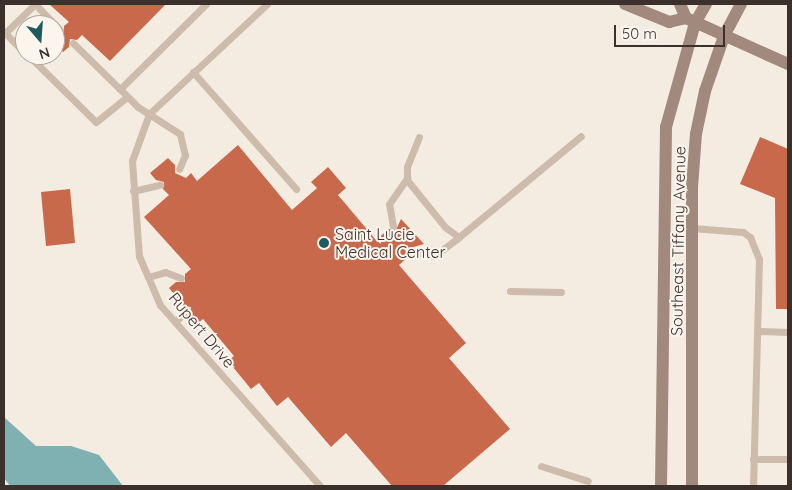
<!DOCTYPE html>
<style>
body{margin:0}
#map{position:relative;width:792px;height:490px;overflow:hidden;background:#f4ebe1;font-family:Quicksand,sans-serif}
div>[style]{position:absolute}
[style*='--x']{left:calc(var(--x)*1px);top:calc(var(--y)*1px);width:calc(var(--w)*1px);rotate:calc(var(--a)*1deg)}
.water>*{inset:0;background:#7fb0b2}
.building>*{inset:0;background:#c8694b}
.lane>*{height:7px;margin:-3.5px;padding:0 3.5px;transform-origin:3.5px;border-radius:3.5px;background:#cdbbac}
.secondary>*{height:12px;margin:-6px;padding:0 6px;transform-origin:6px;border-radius:6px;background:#a18a7d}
.dots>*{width:14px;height:14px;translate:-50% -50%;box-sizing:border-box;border:2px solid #fbf5ee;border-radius:50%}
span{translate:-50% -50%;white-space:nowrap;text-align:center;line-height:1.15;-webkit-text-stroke:4px #fbf5ee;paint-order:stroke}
.poi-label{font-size:16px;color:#3b302b}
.left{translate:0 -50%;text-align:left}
.street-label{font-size:16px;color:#3b302b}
.frame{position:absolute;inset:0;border:5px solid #3b302b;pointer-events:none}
.north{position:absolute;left:15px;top:15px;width:50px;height:50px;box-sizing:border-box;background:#fbf5ee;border:1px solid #aea6a0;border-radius:50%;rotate:162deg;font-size:14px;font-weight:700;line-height:20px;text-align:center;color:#3b302b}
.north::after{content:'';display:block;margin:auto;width:18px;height:22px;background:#1f5a5e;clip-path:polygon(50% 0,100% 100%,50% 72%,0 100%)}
.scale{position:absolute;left:614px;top:25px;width:111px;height:22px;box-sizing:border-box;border:2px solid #3b302b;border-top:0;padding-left:6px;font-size:15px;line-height:18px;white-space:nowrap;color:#3b302b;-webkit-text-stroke:4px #fbf5ee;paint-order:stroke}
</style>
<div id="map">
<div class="water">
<div style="clip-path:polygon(4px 417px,36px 446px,71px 446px,99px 455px,123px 486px,10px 486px,4px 478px)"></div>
</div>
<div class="building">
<div style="clip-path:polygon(49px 4px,166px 4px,110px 61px,82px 35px,77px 40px,70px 39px,69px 47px,63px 52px,55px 44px,55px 36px,64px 33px,64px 26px,69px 22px)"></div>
<div style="clip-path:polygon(760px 137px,788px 149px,788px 309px,776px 309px,775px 198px,740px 184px)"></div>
<div style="clip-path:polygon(238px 145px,292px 210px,317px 188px,311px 182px,328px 167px,346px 188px,338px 195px,376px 240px,389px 229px,396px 230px,401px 219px,424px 244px,410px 248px,410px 255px,399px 265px,466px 343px,449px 358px,510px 429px,443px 486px,392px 486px,346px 433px,331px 447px,288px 397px,277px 406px,259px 383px,251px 389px,228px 361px,234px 356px,203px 319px,198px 323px,191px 314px,191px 307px,184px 306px,169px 288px,176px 282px,185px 282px,185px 274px,191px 269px,144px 217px,169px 195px,163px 189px,164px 182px,156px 180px,150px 173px,168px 158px,175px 165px,175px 173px,186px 178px,191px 173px,197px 181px)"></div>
<div style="clip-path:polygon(70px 189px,75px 243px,46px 246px,41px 192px)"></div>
</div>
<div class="lane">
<div style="--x:267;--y:4;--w:161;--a:137"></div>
<div style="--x:149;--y:114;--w:50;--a:109.9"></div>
<div style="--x:132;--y:161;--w:95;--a:85.8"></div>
<div style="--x:139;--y:256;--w:53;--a:66.8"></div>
<div style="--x:160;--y:305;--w:242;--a:48.5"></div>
<div style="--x:73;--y:43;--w:66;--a:44.4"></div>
<div style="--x:120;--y:89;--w:121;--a:-44.7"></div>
<div style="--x:25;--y:53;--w:28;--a:-135"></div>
<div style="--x:5;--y:33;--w:42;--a:-44"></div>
<div style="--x:35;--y:4;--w:36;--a:46"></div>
<div style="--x:28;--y:55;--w:95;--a:44.6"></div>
<div style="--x:96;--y:122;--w:40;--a:-39"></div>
<div style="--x:193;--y:72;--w:156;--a:48.6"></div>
<div style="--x:120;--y:89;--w:25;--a:45"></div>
<div style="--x:138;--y:107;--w:50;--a:32.7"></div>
<div style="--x:180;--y:134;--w:22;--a:77"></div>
<div style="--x:185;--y:155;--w:15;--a:113"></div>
<div style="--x:419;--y:137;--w:32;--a:112"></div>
<div style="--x:407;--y:167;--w:13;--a:90"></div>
<div style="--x:407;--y:180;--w:60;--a:51"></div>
<div style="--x:445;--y:227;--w:17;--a:36"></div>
<div style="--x:459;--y:237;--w:158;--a:-39.6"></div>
<div style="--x:133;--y:191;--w:28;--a:-13"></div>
<div style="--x:393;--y:226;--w:22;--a:-100"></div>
<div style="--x:389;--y:204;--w:32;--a:-55"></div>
<div style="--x:692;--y:228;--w:51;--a:4.5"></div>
<div style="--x:743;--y:232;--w:9;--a:36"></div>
<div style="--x:750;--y:237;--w:24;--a:68"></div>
<div style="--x:759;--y:259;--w:227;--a:91.5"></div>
<div style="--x:414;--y:252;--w:20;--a:11"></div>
<div style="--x:434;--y:256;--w:31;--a:-37"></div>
<div style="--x:148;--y:277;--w:18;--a:-16"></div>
<div style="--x:165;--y:272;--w:17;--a:21"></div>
<div style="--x:510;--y:291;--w:51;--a:1.1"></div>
<div style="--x:175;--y:322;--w:17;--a:-45"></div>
<div style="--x:758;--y:331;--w:30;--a:2"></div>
<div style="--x:753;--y:459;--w:35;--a:0"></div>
<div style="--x:541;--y:466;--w:49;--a:17.7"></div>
</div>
<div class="secondary">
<div style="--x:625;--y:4;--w:48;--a:22.2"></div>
<div style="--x:669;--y:22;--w:17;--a:-13"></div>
<div style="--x:686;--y:18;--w:112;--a:24.3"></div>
<div style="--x:680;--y:4;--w:15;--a:67"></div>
<div style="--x:661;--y:486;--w:359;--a:-89.2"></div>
<div style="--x:666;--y:127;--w:108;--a:-74.4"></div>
<div style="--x:695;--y:23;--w:22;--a:-60"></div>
<div style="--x:692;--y:486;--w:299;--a:-90"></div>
<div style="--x:692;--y:187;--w:53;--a:-85.7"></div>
<div style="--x:696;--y:134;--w:44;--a:-78.2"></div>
<div style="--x:705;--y:91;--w:58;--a:-70.9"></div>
<div style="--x:724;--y:36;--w:36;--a:-62"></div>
</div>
<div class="dots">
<div style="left:324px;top:243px;background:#1f5a5e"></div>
</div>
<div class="poi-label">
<span class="left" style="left:335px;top:243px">Saint Lucie<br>Medical Center</span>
</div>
<div class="street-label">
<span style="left:678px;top:241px;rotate:-89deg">Southeast Tiffany Avenue</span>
<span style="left:202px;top:330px;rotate:50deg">Rupert Drive</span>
</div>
<div class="frame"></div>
<div class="north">N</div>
<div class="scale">50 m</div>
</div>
